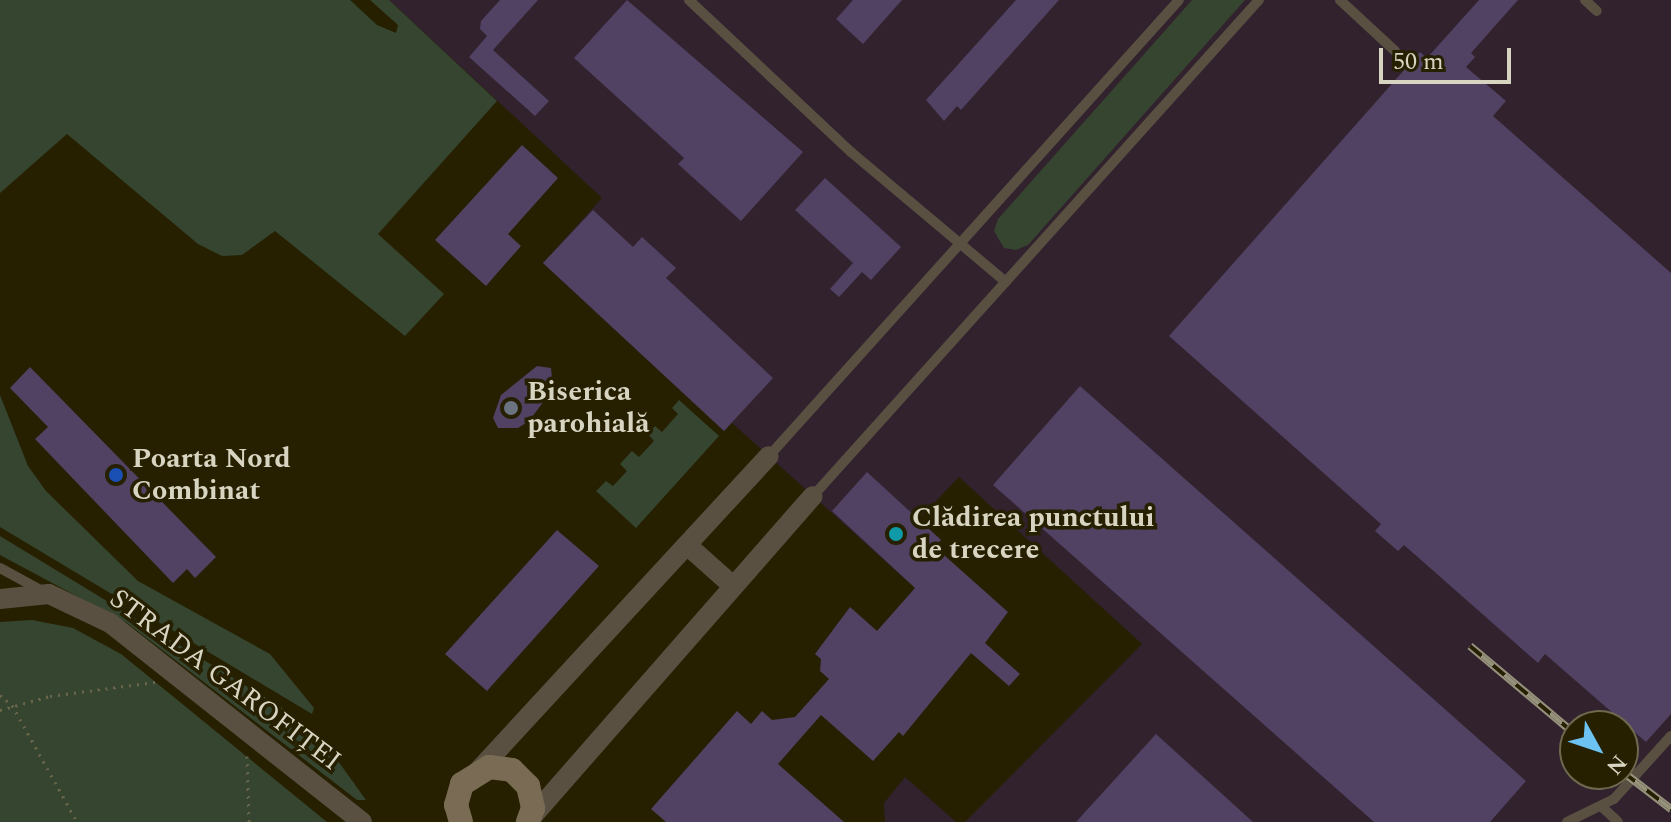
<!DOCTYPE html>
<meta charset="utf-8">
<style>
body{margin:0}
#map{position:relative;width:1671px;height:822px;overflow:hidden;background:#262000;font-family:Spectral,serif}
div>[style]{position:absolute}
[style*='--x']{left:calc(var(--x)*1px);top:calc(var(--y)*1px);width:calc(var(--w)*1px);rotate:calc(var(--a)*1deg)}
.industrial>*{inset:0;background:#31222d}
.green>*{inset:0;background:#35452f}
.building>*{inset:0;background:#514162}
.path>*{height:3px;margin-top:-1.5px;transform-origin:0;background:repeating-linear-gradient(90deg,#6b664b 0 2px,transparent 0 8px)}
.lane>*{height:10px;margin:-5px;padding:0 5px;transform-origin:5px;border-radius:5px;background:#595042}
.street>*{height:20px;margin:-10px;padding:0 10px;transform-origin:10px;border-radius:10px;background:#595042}
.secondary>*{height:24px;margin:-12px;padding:0 12px;transform-origin:12px;border-radius:12px;background:#796b54}
.rail>*{height:8px;margin-top:-4px;transform-origin:0;background:repeating-linear-gradient(90deg,#262000 0 15px,#95917a 0 30px);box-sizing:border-box;border-block:2px solid #95917a}
.dots>*{width:22px;height:22px;translate:-50% -50%;box-sizing:border-box;border:4px solid #262000;border-radius:50%}
span{translate:-50% -50%;white-space:nowrap;text-align:center;line-height:1.15;-webkit-text-stroke:7px #262000;paint-order:stroke}
.poi-label{font-size:28px;color:#d7d4c2;font-weight:700}
.left{translate:0 -50%;text-align:left}
.street-label{font-size:28px;color:#d7d4c2}
.north{position:absolute;left:1559px;top:710px;width:80px;height:80px;box-sizing:border-box;background:#262000;border:2px solid #6d684e;border-radius:50%;rotate:130deg;font-size:22px;font-weight:700;line-height:32px;text-align:center;color:#d7d4c2}
.north::after{content:'';display:block;margin:auto;width:28px;height:36px;background:#6cc3f2;clip-path:polygon(50% 0,100% 100%,50% 72%,0 100%)}
.scale{position:absolute;left:1379px;top:48px;width:132px;height:36px;box-sizing:border-box;border:4px solid #d7d4c2;border-top:0;padding-left:10px;font-size:24px;line-height:28px;white-space:nowrap;color:#d7d4c2;-webkit-text-stroke:6px #262000;paint-order:stroke}
</style>
<div id="map">
<div class="industrial">
<div style="clip-path:polygon(evenodd,389px 0,1671px 0,1671px 822px,965px 822px,1142px 644px,959px 477px,919px 519px,941px 540px,905px 579px,732px 423px,724px 431px,543px 263px,602px 198px,389px 0,1575px 726px,1623px 726px,1623px 774px,1575px 774px,1575px 726px)"></div>
<div style="clip-path:polygon(905px 777px,956px 822px,885px 822px,884px 803px)"></div>
</div>
<div class="green">
<div style="clip-path:polygon(0 0,350px 0,377px 25px,396px 33px,398px 25px,370px 0,389px 0,497px 101px,378px 234px,444px 294px,405px 336px,275px 231px,242px 255px,222px 256px,198px 244px,67px 134px,0 193px)"></div>
<div style="clip-path:polygon(1192px 0,1245px 0,1028px 245px,1016px 250px,1004px 248px,994px 231px,998px 219px)"></div>
<div style="clip-path:polygon(0 395px,28px 466px,46px 491px,138px 581px,270px 654px,314px 708px,312px 714px,0 527px)"></div>
<div style="clip-path:polygon(679px 400px,719px 436px,636px 528px,596px 491px,606px 481px,613px 486px,627px 471px,620px 464px,632px 451px,639px 457px,654px 441px,648px 434px,655px 426px,662px 432px,678px 414px,672px 408px)"></div>
<div style="clip-path:polygon(0 536px,296px 716px,323px 740px,366px 800px,357px 800px,127px 623px,0 555px)"></div>
<div style="clip-path:polygon(32px 620px,73px 628px,121px 654px,327px 822px,0 822px,0 622px)"></div>
</div>
<div class="building">
<div style="clip-path:polygon(500px 0,538px 0,493px 50px,549px 101px,535px 116px,469px 57px,487px 36px,480px 29px,481px 21px)"></div>
<div style="clip-path:polygon(627px 0,803px 152px,741px 221px,678px 164px,684px 158px,574px 58px)"></div>
<div style="clip-path:polygon(853px 0,902px 0,863px 44px,836px 19px)"></div>
<div style="clip-path:polygon(1016px 0,1059px 0,961px 110px,957px 106px,944px 121px,926px 100px)"></div>
<div style="clip-path:polygon(1479px 0,1518px 0,1471px 53px,1475px 57px,1466px 67px,1506px 101px,1493px 116px,1671px 273px,1671px 714px,1646px 742px,1545px 654px,1538px 663px,1404px 545px,1398px 551px,1375px 531px,1381px 524px,1169px 336px,1420px 52px,1427px 58px)"></div>
<div style="clip-path:polygon(522px 145px,558px 178px,508px 234px,521px 246px,486px 286px,435px 240px)"></div>
<div style="clip-path:polygon(825px 178px,901px 247px,871px 280px,862px 272px,839px 297px,830px 289px,853px 263px,795px 210px)"></div>
<div style="clip-path:polygon(593px 210px,633px 247px,642px 237px,676px 268px,666px 278px,773px 378px,724px 431px,543px 263px)"></div>
<div style="clip-path:polygon(537px 366px,551px 368px,553px 389px,529px 421px,518px 428px,498px 428px,493px 418px,501px 395px)"></div>
<div style="clip-path:polygon(30px 367px,216px 557px,195px 578px,187px 569px,173px 583px,35px 439px,48px 427px,10px 388px)"></div>
<div style="clip-path:polygon(1080px 386px,1526px 781px,1490px 822px,1374px 822px,993px 485px)"></div>
<div style="clip-path:polygon(867px 472px,941px 540px,935px 547px,1008px 612px,985px 643px,1020px 674px,1009px 686px,971px 653px,903px 736px,899px 732px,873px 761px,821px 715px,778px 764px,844px 822px,666px 822px,651px 809px,737px 711px,751px 724px,762px 711px,772px 720px,795px 717px,829px 679px,820px 671px,821px 659px,815px 654px,850px 607px,877px 631px,915px 588px,832px 511px)"></div>
<div style="clip-path:polygon(557px 530px,599px 566px,487px 691px,445px 654px)"></div>
<div style="clip-path:polygon(1156px 734px,1253px 822px,1076px 822px)"></div>
</div>
<div class="path">
<div style="--x:0;--y:695;--w:16;--a:40"></div>
<div style="--x:12;--y:705;--w:134;--a:60.9"></div>
<div style="--x:0;--y:710;--w:52;--a:-15.6"></div>
<div style="--x:50;--y:696;--w:106;--a:-7.6"></div>
<div style="--x:247;--y:756;--w:66;--a:88.3"></div>
</div>
<div class="lane">
<div style="--x:689;--y:0;--w:222;--a:43.2"></div>
<div style="--x:851;--y:152;--w:202;--a:40"></div>
<div style="--x:1340;--y:0;--w:75;--a:42.8"></div>
<div style="--x:1585;--y:0;--w:16;--a:43"></div>
<div style="--x:769;--y:456;--w:613;--a:-48.04"></div>
<div style="--x:813;--y:496;--w:667;--a:-48.04"></div>
<div style="--x:0;--y:568;--w:50;--a:28.6"></div>
<div style="--x:1601;--y:806;--w:23;--a:43"></div>
<div style="--x:1567;--y:822;--w:52;--a:-26.1"></div>
<div style="--x:1614;--y:799;--w:85;--a:-47.9"></div>
</div>
<div class="street">
<div style="--x:687;--y:545;--w:62;--a:41.7"></div>
<div style="--x:0;--y:599;--w:49;--a:-5.8"></div>
<div style="--x:49;--y:594;--w:68;--a:25.4"></div>
<div style="--x:110;--y:623;--w:321;--a:38.3"></div>
<div style="--x:479;--y:770;--w:427;--a:-47.3"></div>
<div style="--x:530;--y:819;--w:429;--a:-48.8"></div>
</div>
<div class="secondary">
<div style="--x:461;--y:822;--w:18;--a:-106"></div>
<div style="--x:456;--y:805;--w:22;--a:-74"></div>
<div style="--x:462;--y:784;--w:32;--a:-32"></div>
<div style="--x:489;--y:767;--w:23;--a:7"></div>
<div style="--x:512;--y:770;--w:23;--a:45"></div>
<div style="--x:528;--y:786;--w:23;--a:77"></div>
<div style="--x:533;--y:808;--w:15;--a:110"></div>
</div>
<div class="rail">
<div style="--x:1470;--y:646;--w:137;--a:40"></div>
<div style="--x:1623;--y:772;--w:61;--a:37.6"></div>
</div>
<div class="dots">
<div style="left:511px;top:408px;background:#6b7280"></div>
<div style="left:116px;top:475px;background:#1a4fb4"></div>
<div style="left:896px;top:534px;background:#0f9aa8"></div>
</div>
<div class="poi-label">
<span class="left" style="left:527px;top:408px">Biserica<br>parohială</span>
<span class="left" style="left:132px;top:475px">Poarta Nord<br>Combinat</span>
<span class="left" style="left:912px;top:534px">Clădirea punctului<br>de trecere</span>
</div>
<div class="street-label">
<span style="left:225px;top:680px;rotate:37deg">STRADA GAROFIȚEI</span>
</div>
<div class="north">N</div>
<div class="scale">50 m</div>
</div>
